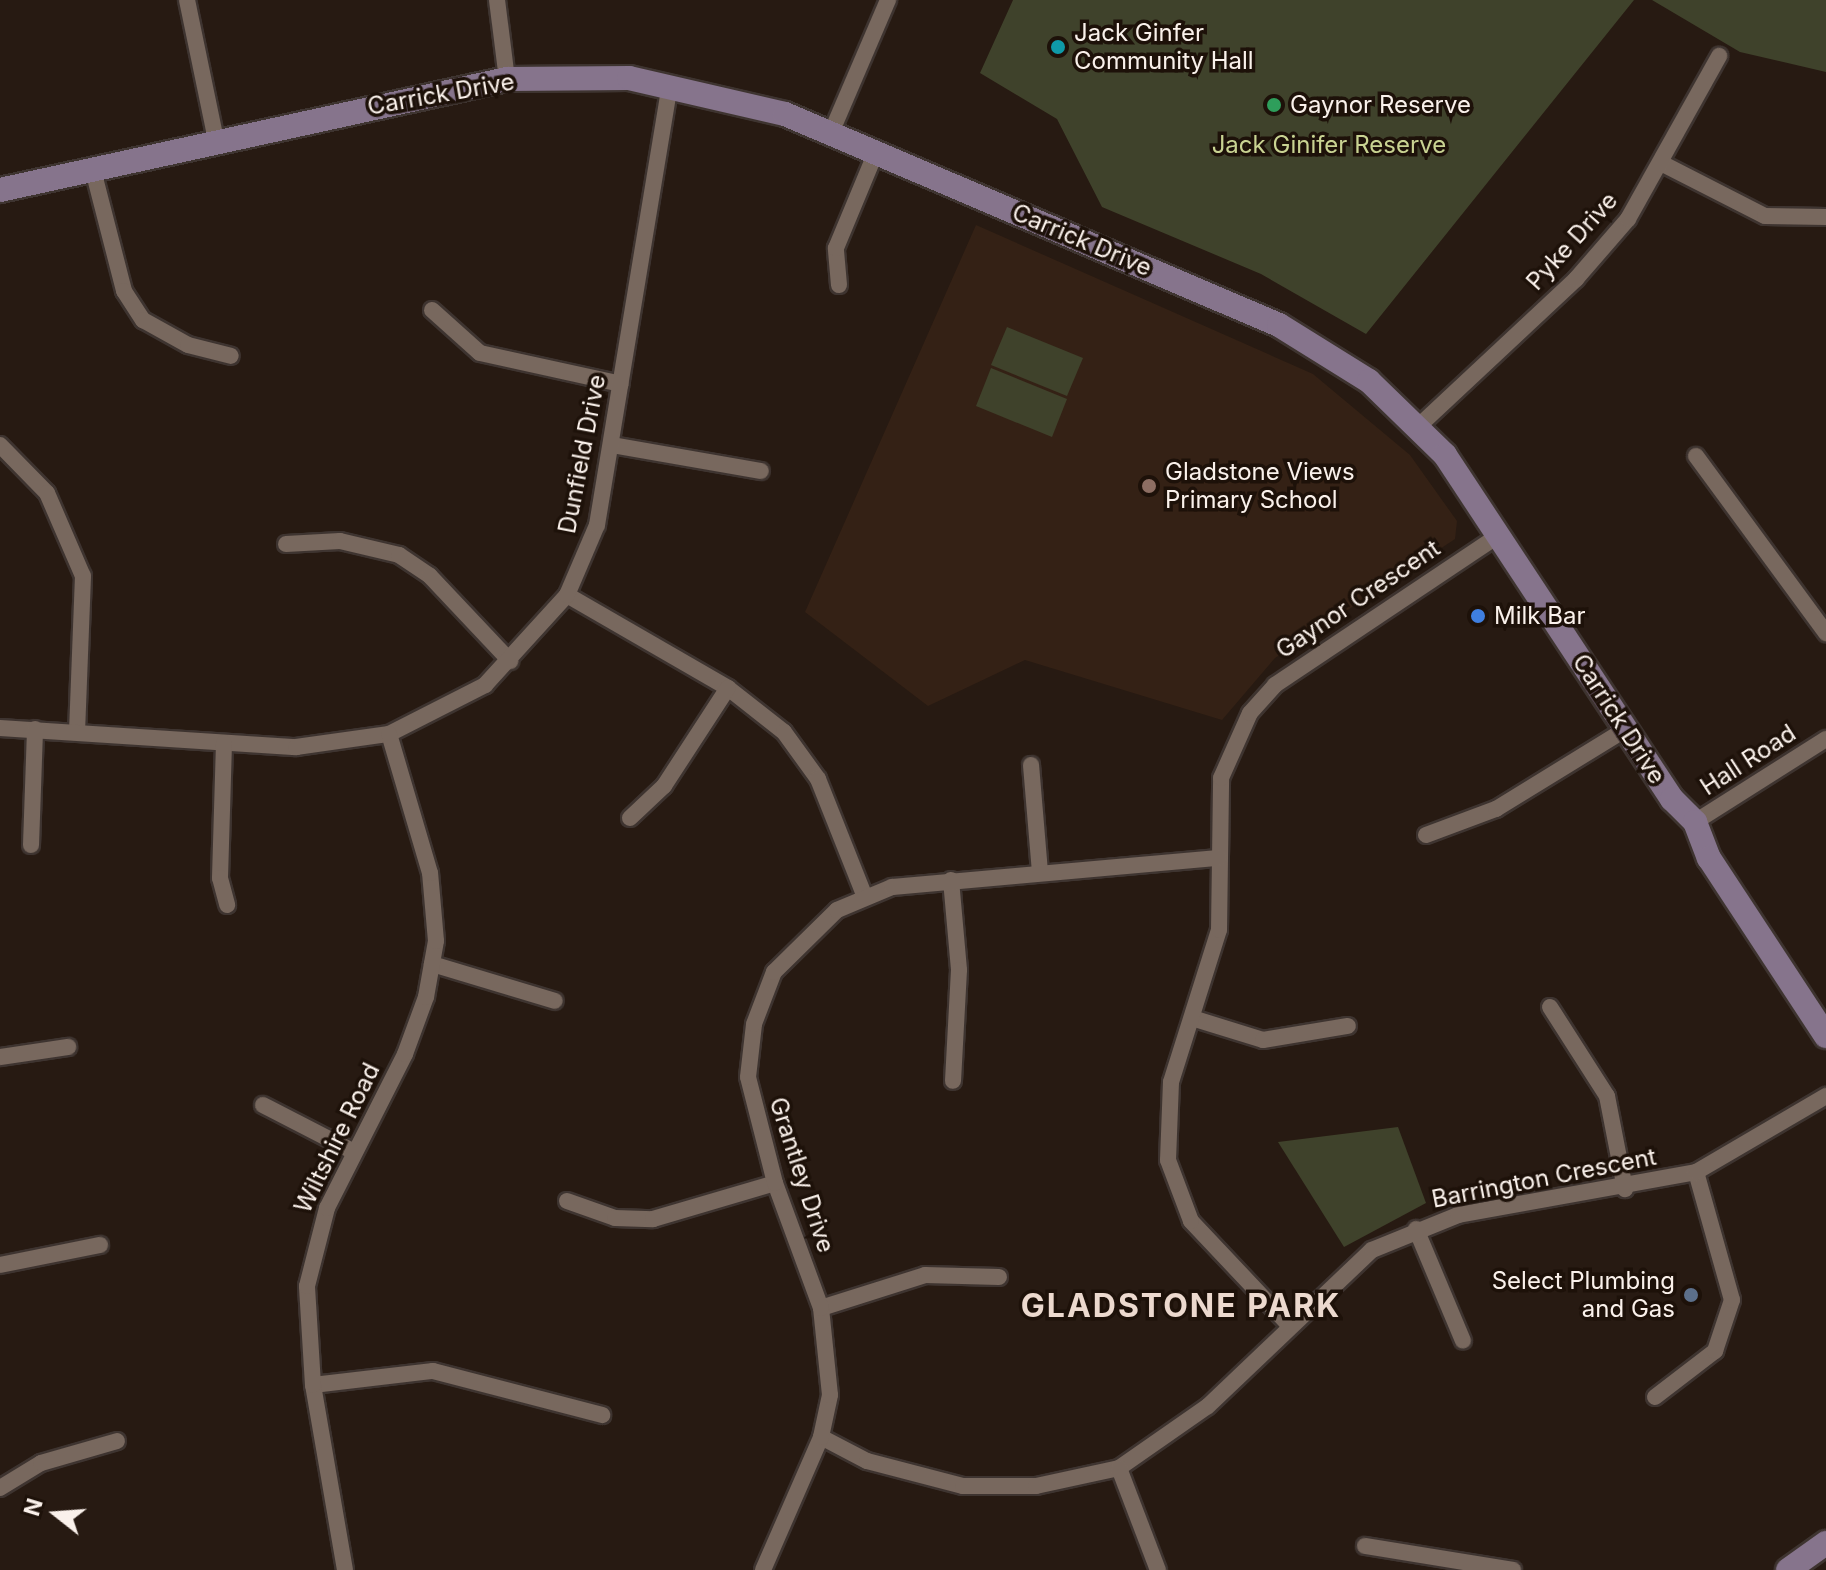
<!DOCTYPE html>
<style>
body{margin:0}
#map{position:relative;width:1826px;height:1570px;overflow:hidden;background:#271a12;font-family:Inter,sans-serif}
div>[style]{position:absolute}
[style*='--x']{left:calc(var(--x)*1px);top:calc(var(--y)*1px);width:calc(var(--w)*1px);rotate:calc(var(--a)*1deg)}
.built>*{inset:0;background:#342115}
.green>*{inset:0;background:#3f422b}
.roads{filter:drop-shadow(2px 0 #3e3430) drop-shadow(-2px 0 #3e3430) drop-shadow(0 2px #3e3430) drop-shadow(0 -2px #3e3430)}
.street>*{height:16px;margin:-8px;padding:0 8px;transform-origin:8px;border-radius:8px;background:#78685e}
.secondary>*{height:24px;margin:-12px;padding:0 12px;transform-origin:12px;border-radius:12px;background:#86748c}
.dots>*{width:22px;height:22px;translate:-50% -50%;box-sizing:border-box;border:4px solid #1d1109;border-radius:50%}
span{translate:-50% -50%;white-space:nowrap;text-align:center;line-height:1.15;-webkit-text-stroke:7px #1d1109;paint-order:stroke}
.poi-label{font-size:24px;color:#faf1eb}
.left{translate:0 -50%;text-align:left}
.right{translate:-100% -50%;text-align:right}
.street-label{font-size:24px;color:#faf1eb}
.park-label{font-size:24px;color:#c9d392}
.district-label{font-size:32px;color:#ecd9ce;font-weight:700;letter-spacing:2px}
.north{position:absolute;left:16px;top:1474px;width:80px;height:80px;-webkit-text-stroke:6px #1d1109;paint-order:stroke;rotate:287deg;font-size:22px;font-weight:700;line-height:32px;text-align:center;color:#faf1eb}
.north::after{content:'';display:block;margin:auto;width:28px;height:36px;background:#faf1eb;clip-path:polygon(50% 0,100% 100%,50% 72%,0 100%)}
</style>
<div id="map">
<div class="built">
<div style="clip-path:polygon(976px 225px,1313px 374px,1410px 455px,1457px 521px,1455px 539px,1275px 658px,1222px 720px,1025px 660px,928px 706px,805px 612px)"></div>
</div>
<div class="green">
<div style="clip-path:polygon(1013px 0,1634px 0,1366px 334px,1261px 274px,1102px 207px,1057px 119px,980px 73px)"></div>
<div style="clip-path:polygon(1652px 0,1826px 0,1826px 72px,1740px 52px)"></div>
<div style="clip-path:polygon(1007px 327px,1083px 358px,1067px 396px,991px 365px)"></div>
<div style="clip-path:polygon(991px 368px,1067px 399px,1052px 437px,976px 406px)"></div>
<div style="clip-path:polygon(1398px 1127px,1426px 1203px,1344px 1247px,1278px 1142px)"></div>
</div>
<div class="roads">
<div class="street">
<div style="--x:187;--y:0;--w:143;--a:78.3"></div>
<div style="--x:497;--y:0;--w:80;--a:82.8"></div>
<div style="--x:831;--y:133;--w:145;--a:-66.8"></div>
<div style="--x:1663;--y:164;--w:114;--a:27"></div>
<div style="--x:1765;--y:216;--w:61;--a:0.9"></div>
<div style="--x:93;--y:170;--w:125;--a:75.6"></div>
<div style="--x:124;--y:291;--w:35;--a:57"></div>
<div style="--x:143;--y:320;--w:51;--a:29.1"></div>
<div style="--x:188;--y:345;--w:44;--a:14.3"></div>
<div style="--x:839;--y:285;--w:37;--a:-95"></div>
<div style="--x:836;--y:248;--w:104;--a:-67.4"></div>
<div style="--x:432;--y:310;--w:64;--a:41.9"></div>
<div style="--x:480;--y:353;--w:144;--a:12.4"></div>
<div style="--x:1420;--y:425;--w:214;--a:-43.1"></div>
<div style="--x:1576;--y:279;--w:79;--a:-49.1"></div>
<div style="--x:1628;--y:219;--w:187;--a:-60.8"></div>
<div style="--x:0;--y:445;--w:67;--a:45.6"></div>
<div style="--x:47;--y:493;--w:90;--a:66.6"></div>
<div style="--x:83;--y:576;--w:156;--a:92.2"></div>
<div style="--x:612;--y:445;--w:151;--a:9.9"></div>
<div style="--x:1696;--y:456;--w:220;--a:53.7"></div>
<div style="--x:286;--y:544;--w:54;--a:-3.2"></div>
<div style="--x:340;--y:541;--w:61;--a:13.3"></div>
<div style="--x:399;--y:555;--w:37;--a:34"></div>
<div style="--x:430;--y:576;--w:117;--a:46.7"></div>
<div style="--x:567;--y:595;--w:186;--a:30"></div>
<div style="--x:728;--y:688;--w:71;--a:38.2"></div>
<div style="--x:784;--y:732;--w:58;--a:54.1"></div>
<div style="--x:818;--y:779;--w:127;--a:68.3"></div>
<div style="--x:0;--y:728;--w:297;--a:3.7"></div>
<div style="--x:296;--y:747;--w:94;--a:-8"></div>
<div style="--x:389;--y:734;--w:108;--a:-27"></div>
<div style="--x:485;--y:685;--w:122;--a:-47.7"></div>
<div style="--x:567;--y:595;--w:76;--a:-66.8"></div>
<div style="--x:597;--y:525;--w:447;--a:-80.6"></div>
<div style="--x:224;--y:743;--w:135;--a:91.7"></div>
<div style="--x:220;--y:878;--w:28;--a:75"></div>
<div style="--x:1031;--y:765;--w:107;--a:85.2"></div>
<div style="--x:630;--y:818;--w:47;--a:-43.3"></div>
<div style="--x:664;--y:786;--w:117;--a:-56.9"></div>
<div style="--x:1695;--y:822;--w:155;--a:-32.4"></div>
<div style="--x:1426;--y:835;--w:75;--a:-20.4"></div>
<div style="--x:1496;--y:809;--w:153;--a:-31.6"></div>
<div style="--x:31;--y:845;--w:116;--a:-88"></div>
<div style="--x:951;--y:880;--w:90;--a:84.9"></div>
<div style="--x:959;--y:970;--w:111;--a:93.1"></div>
<div style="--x:432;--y:964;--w:128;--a:16.7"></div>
<div style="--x:1550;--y:1007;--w:106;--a:57.4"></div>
<div style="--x:1607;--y:1096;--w:95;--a:79"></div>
<div style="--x:1192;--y:1018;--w:74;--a:17.2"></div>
<div style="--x:1263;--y:1040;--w:86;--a:-9.4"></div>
<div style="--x:0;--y:1057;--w:69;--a:-8.4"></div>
<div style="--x:263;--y:1105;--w:102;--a:27.3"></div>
<div style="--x:567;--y:1201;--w:51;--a:19.5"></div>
<div style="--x:615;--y:1218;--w:38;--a:2"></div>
<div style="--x:653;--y:1219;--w:127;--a:-16.4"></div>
<div style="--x:1416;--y:1229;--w:121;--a:67.2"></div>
<div style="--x:0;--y:1265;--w:102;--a:-11.3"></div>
<div style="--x:821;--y:1308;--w:109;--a:-17.6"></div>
<div style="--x:925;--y:1275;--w:74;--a:1.5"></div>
<div style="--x:1289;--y:1325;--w:143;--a:-133.3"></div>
<div style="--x:1191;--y:1221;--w:65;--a:-110.7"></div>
<div style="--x:1168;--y:1160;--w:78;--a:-87.8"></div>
<div style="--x:1171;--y:1082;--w:159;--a:-72.5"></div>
<div style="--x:1219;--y:930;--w:152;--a:-89.2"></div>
<div style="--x:1221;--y:778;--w:71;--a:-66"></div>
<div style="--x:1250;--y:713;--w:38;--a:-48"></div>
<div style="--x:1275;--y:685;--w:270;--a:-33.8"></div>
<div style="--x:313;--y:1385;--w:121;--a:-6.7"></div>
<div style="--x:433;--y:1371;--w:175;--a:14.6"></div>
<div style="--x:1655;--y:1397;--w:76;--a:-37.5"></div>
<div style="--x:1715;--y:1351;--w:54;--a:-71.6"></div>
<div style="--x:1732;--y:1300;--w:133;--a:-105.7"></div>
<div style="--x:821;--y:1437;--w:52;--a:27.6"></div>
<div style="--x:867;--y:1461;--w:99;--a:14.6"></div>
<div style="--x:963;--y:1486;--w:73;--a:0"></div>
<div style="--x:1036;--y:1486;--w:85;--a:-12.2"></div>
<div style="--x:1119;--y:1468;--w:108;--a:-34.9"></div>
<div style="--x:1208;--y:1406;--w:226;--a:-43.6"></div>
<div style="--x:1372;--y:1250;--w:93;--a:-22.1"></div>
<div style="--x:1458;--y:1215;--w:242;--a:-10.2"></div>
<div style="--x:1696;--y:1172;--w:151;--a:-30.3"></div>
<div style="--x:1119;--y:1468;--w:109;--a:69.1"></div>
<div style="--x:0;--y:1488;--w:48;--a:-31.4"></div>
<div style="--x:41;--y:1463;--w:79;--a:-16.1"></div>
<div style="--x:1365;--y:1546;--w:150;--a:9.2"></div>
<div style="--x:345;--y:1570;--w:188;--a:-99.8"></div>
<div style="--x:313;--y:1385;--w:99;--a:-93.5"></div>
<div style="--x:307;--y:1286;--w:81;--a:-75.6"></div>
<div style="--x:327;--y:1208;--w:173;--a:-63.1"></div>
<div style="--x:405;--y:1054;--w:61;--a:-69.8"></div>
<div style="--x:426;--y:997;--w:57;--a:-79.9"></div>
<div style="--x:436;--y:941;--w:68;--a:-95"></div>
<div style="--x:430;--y:873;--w:145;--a:-106.4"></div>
<div style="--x:763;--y:1570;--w:145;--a:-66.4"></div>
<div style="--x:821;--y:1437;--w:43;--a:-77.9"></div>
<div style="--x:830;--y:1395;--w:87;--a:-95.9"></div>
<div style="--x:821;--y:1308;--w:133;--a:-110.2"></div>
<div style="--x:775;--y:1183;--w:109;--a:-104.3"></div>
<div style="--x:748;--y:1077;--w:53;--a:-83.5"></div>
<div style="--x:754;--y:1024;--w:56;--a:-69"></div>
<div style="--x:774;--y:972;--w:88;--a:-44.5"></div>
<div style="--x:837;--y:910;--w:60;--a:-22.7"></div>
<div style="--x:892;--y:887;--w:328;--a:-5.1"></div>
</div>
<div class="secondary">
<div style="--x:0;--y:190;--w:519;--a:-12.35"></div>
<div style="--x:507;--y:79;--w:122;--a:-0.5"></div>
<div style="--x:629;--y:78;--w:160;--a:13"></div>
<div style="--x:785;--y:114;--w:537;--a:23.13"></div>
<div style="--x:1279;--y:325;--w:106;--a:31.9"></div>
<div style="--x:1369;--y:381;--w:106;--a:44.2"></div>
<div style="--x:1445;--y:455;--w:412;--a:56.6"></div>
<div style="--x:1672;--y:799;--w:33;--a:45"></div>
<div style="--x:1695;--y:822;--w:39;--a:69"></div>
<div style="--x:1709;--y:858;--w:213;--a:56.7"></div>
<div style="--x:1788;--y:1570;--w:47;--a:-35.4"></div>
</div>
</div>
<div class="dots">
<div style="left:1058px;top:47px;background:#0f9aa8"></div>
<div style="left:1274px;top:105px;background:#2e9e5b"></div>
<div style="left:1149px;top:486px;background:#8d6e63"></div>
<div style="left:1478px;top:616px;background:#3f7fe0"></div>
<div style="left:1691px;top:1295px;background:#5c6f8a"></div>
</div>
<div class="poi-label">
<span class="left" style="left:1074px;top:47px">Jack Ginfer<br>Community Hall</span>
<span class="left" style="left:1290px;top:105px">Gaynor Reserve</span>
<span class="left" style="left:1165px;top:486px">Gladstone Views<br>Primary School</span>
<span class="left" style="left:1494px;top:616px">Milk Bar</span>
<span class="right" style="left:1675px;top:1295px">Select Plumbing<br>and Gas</span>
</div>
<div class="street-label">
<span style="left:441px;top:94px;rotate:-10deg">Carrick Drive</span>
<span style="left:1082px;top:240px;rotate:23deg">Carrick Drive</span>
<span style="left:1572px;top:241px;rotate:-48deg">Pyke Drive</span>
<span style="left:582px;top:454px;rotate:-79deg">Dunfield Drive</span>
<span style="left:1358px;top:599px;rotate:-34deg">Gaynor Crescent</span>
<span style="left:1619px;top:719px;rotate:57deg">Carrick Drive</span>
<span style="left:1748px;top:760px;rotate:-33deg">Hall Road</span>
<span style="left:337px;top:1138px;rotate:-64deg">Wiltshire Road</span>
<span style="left:802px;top:1175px;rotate:72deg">Grantley Drive</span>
<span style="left:1544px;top:1178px;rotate:-11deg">Barrington Crescent</span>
</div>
<div class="park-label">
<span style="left:1329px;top:145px">Jack Ginifer Reserve</span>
</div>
<div class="district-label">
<span style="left:1181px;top:1306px">GLADSTONE PARK</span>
</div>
<div class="north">N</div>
</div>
